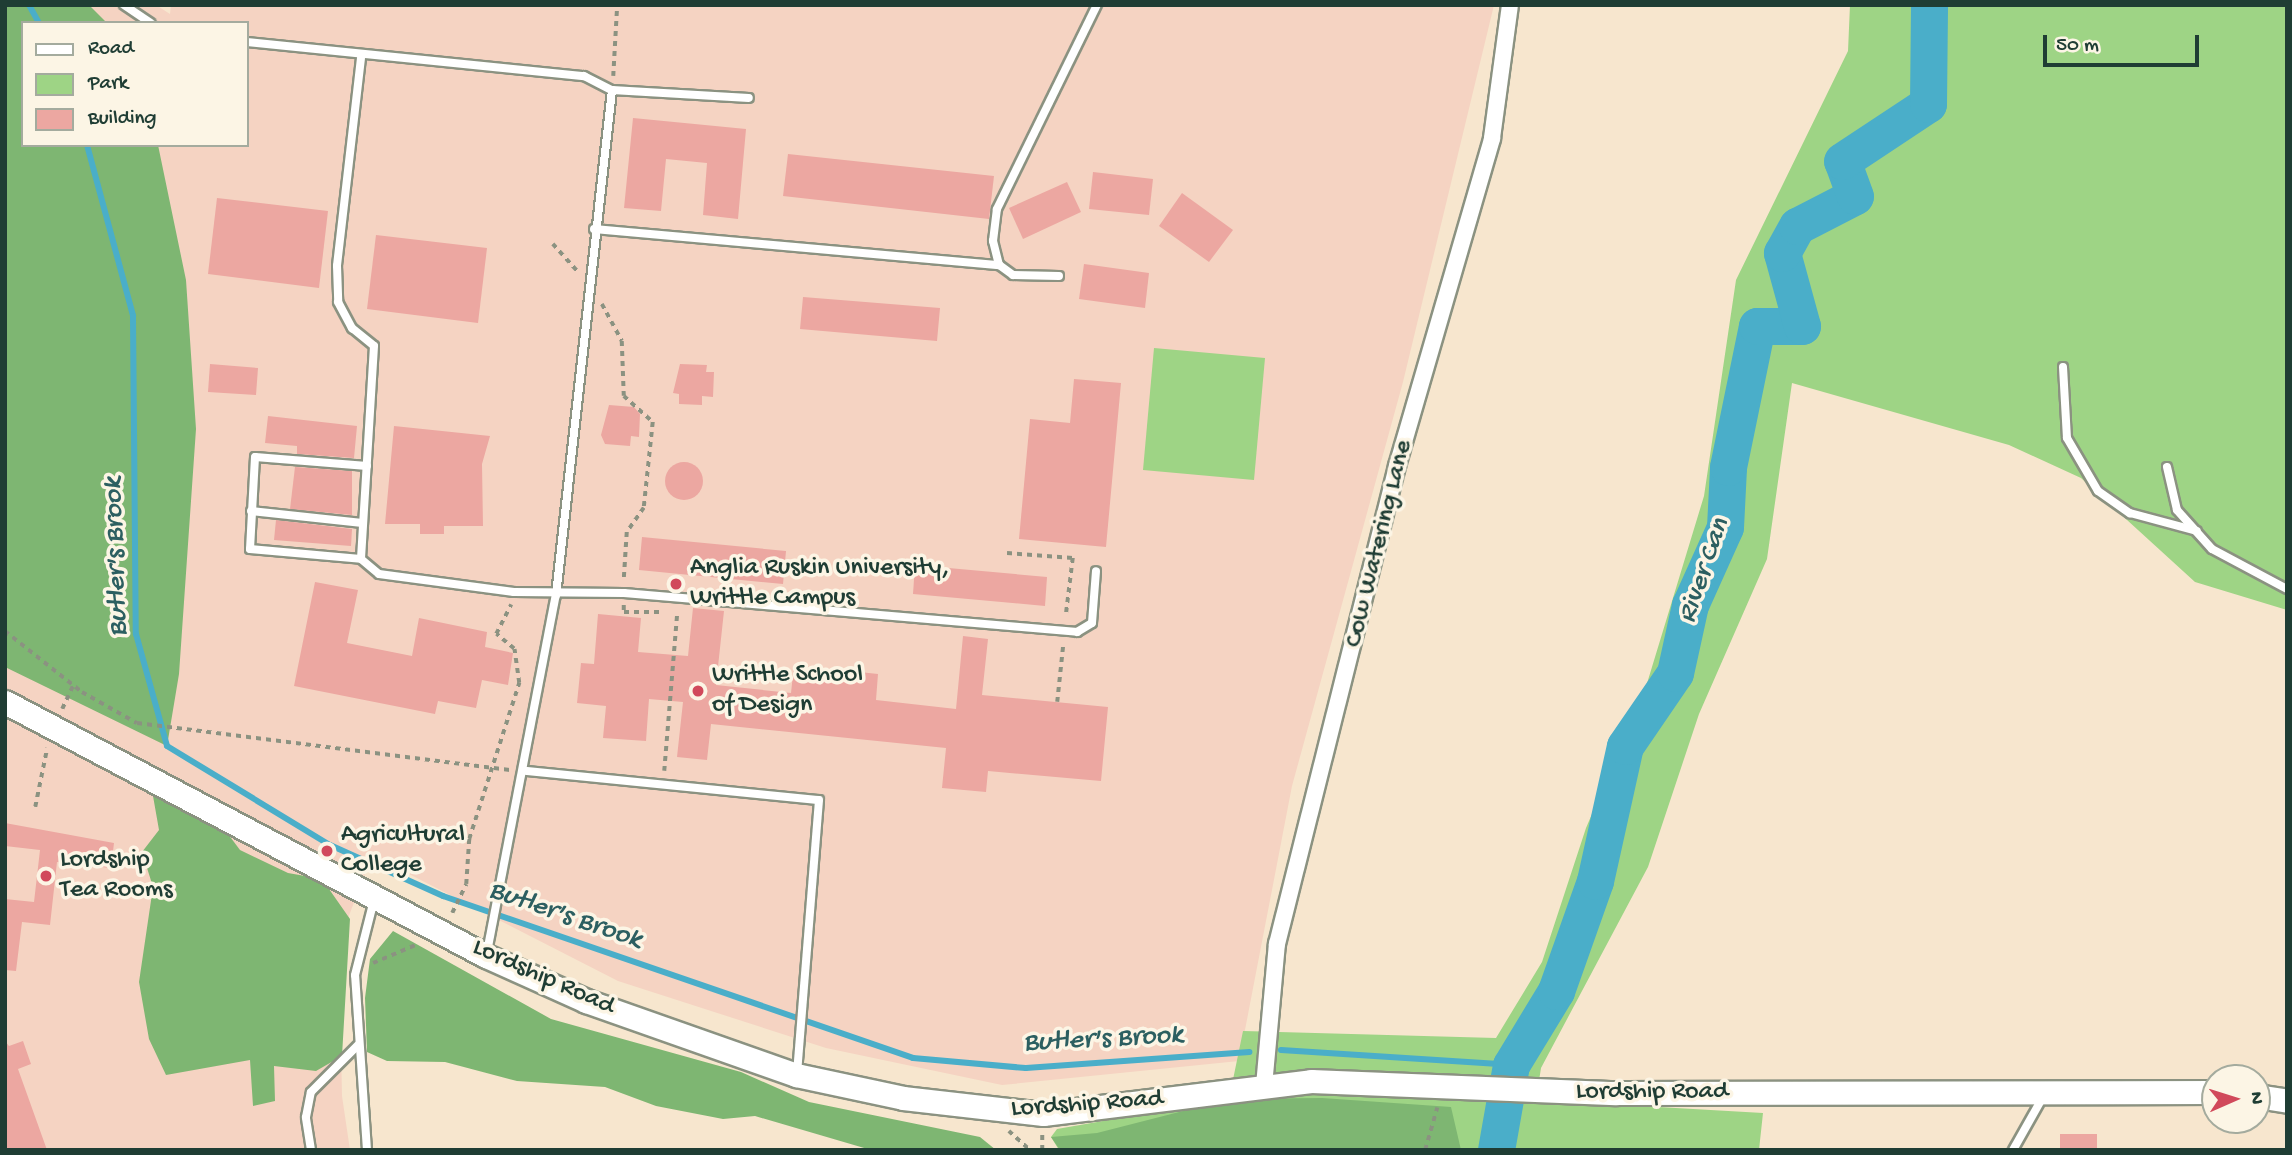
<!DOCTYPE html>
<style>
body{margin:0}
#map{position:relative;width:2292px;height:1155px;overflow:hidden;background:#f7e6ce;font-family:"Gochi Hand",sans-serif}
div>[style]{position:absolute}
[style*='--x']{left:calc(var(--x)*1px);top:calc(var(--y)*1px);width:calc(var(--w)*1px);rotate:calc(var(--a)*1deg)}
.built>*{inset:0;background:#f5d3c2}
.green>*{inset:0;background:#9ed485}
.forest>*{inset:0;background:#7eb672}
.stream>*{height:6px;margin:-3px;padding:0 3px;transform-origin:3px;border-radius:3px;background:#4aaec9}
.river>*{height:37px;margin:-18.5px;padding:0 18.5px;transform-origin:18.5px;border-radius:18.5px;background:#4aaec9}
.building>*{inset:0;background:#eca7a1}
.round{border-radius:50%}
.path>*{height:3.5px;margin-top:-1.75px;transform-origin:0;background:repeating-linear-gradient(90deg,#8b9281 0 5px,transparent 0 10px)}
.roads{filter:drop-shadow(2px 0 #8b9281) drop-shadow(-2px 0 #8b9281) drop-shadow(0 2px #8b9281) drop-shadow(0 -2px #8b9281)}
.lane>*{height:8px;margin:-4px;padding:0 4px;transform-origin:4px;border-radius:4px;background:#fff}
.street>*{height:16px;margin:-8px;padding:0 8px;transform-origin:8px;border-radius:8px;background:#fff}
.secondary>*{height:23px;margin:-11.5px;padding:0 11.5px;transform-origin:11.5px;border-radius:11.5px;background:#fff}
.dots>*{width:19px;height:19px;translate:-50% -50%;box-sizing:border-box;border:4px solid #fcf5e5;border-radius:50%}
span{translate:-50% -50%;white-space:nowrap;text-align:center;line-height:1.15;-webkit-text-stroke:7px #fcf5e5;paint-order:stroke}
.street-label{font-size:26px;color:#1f3d34}
.poi-label{font-size:26px;color:#1f3d34}
.left{translate:0 -50%;text-align:left}
.water-label{font-size:28px;color:#2c5f61;font-style:italic}
.frame{position:absolute;inset:0;border:7px solid #1f3d34;pointer-events:none}
.legend{position:absolute;left:21px;top:21px;width:228px;height:126px;box-sizing:border-box;background:#fcf5e5;border:2px solid #a4ab9e;margin:0;padding:9px 12px;list-style:none;font-size:21px;color:#1f3d34}
.legend li{display:flex;align-items:center;gap:14px;height:35px}
.legend b{width:35px;border:2px solid #a4ab9e}
.north{position:absolute;left:2201px;top:1064px;width:70px;height:70px;box-sizing:border-box;background:#fcf5e5;border:2px solid #a4ab9e;border-radius:50%;rotate:87deg;font-size:19px;font-weight:700;line-height:28px;text-align:center;color:#1f3d34}
.north::after{content:'';display:block;margin:auto;width:24px;height:32px;background:#d1495b;clip-path:polygon(50% 0,100% 100%,50% 72%,0 100%)}
.scale{position:absolute;left:2043px;top:35px;width:156px;height:32px;box-sizing:border-box;border:4px solid #1f3d34;border-top:0;padding-left:9px;font-size:21px;line-height:24px;white-space:nowrap;color:#1f3d34;-webkit-text-stroke:5px #fcf5e5;paint-order:stroke}
</style>
<div id="map">
<div class="built">
<div style="clip-path:polygon(evenodd,5px 5px,156px 5px,170px 14px,171px 5px,1494px 5px,1403px 382px,1292px 786px,1239px 1061px,1002px 1085px,826px 1048px,618px 981px,372px 855px,339px 942px,342px 1096px,350px 1150px,5px 1150px,5px 5px,23px 23px,247px 23px,247px 145px,23px 145px,23px 23px)"></div>
</div>
<div class="green">
<div style="clip-path:polygon(1850px 5px,2287px 5px,2287px 610px,2195px 582px,2081px 478px,2009px 445px,1792px 383px,1767px 559px,1699px 714px,1648px 867px,1541px 1068px,1536px 1100px,1763px 1113px,1759px 1150px,1059px 1150px,1051px 1137px,1057px 1129px,1229px 1099px,1243px 1031px,1496px 1038px,1542px 962px,1586px 828px,1645px 690px,1704px 496px,1736px 280px,1848px 51px)"></div>
<div style="clip-path:polygon(1154px 348px,1265px 358px,1254px 480px,1143px 470px)"></div>
</div>
<div class="forest">
<div style="clip-path:polygon(5px 5px,89px 5px,107px 23px,23px 23px,23px 145px,158px 145px,186px 280px,196px 429px,179px 674px,167px 746px,5px 667px)"></div>
<div style="clip-path:polygon(153px 796px,225px 830px,240px 850px,288px 873px,322px 879px,350px 919px,342px 1056px,316px 1071px,274px 1066px,275px 1101px,253px 1106px,250px 1060px,166px 1075px,149px 1039px,139px 982px,153px 887px,142px 852px,159px 830px)"></div>
<div style="clip-path:polygon(393px 931px,551px 1019px,741px 1072px,809px 1102px,980px 1137px,996px 1150px,871px 1150px,755px 1116px,723px 1119px,656px 1106px,605px 1087px,517px 1081px,445px 1062px,387px 1061px,367px 1052px,365px 998px,370px 959px)"></div>
<div style="clip-path:polygon(1322px 1098px,1451px 1107px,1461px 1150px,1060px 1150px,1051px 1137px,1097px 1133px,1230px 1099px)"></div>
</div>
<div class="stream">
<div style="--x:29;--y:5;--w:21;--a:61"></div>
<div style="--x:87;--y:145;--w:177;--a:74.9"></div>
<div style="--x:133;--y:316;--w:318;--a:89.5"></div>
<div style="--x:136;--y:634;--w:116;--a:74.5"></div>
<div style="--x:167;--y:746;--w:191;--a:31.3"></div>
<div style="--x:330;--y:845;--w:124;--a:24.3"></div>
<div style="--x:443;--y:896;--w:497;--a:19"></div>
<div style="--x:913;--y:1058;--w:113;--a:5.1"></div>
<div style="--x:1026;--y:1068;--w:224;--a:-4.1"></div>
<div style="--x:1281;--y:1050;--w:230;--a:3.7"></div>
</div>
<div class="river">
<div style="--x:1496;--y:1150;--w:86;--a:-80"></div>
<div style="--x:1511;--y:1065;--w:87;--a:-58.7"></div>
<div style="--x:1556;--y:991;--w:117;--a:-70.5"></div>
<div style="--x:1595;--y:881;--w:138;--a:-77.5"></div>
<div style="--x:1625;--y:746;--w:88;--a:-55.6"></div>
<div style="--x:1675;--y:673;--w:70;--a:-77.6"></div>
<div style="--x:1690;--y:605;--w:85;--a:-65.8"></div>
<div style="--x:1725;--y:527;--w:60;--a:-87.1"></div>
<div style="--x:1728;--y:467;--w:144;--a:-78.4"></div>
<div style="--x:1757;--y:326;--w:45;--a:0"></div>
<div style="--x:1802;--y:326;--w:76;--a:-105.3"></div>
<div style="--x:1782;--y:253;--w:31;--a:-61"></div>
<div style="--x:1797;--y:226;--w:65;--a:-27.3"></div>
<div style="--x:1855;--y:196;--w:37;--a:-110"></div>
<div style="--x:1842;--y:161;--w:103;--a:-33.5"></div>
<div style="--x:1928;--y:104;--w:99;--a:-89.4"></div>
</div>
<div class="building">
<div style="clip-path:polygon(633px 118px,746px 129px,738px 219px,703px 215px,707px 163px,666px 159px,661px 211px,624px 208px)"></div>
<div style="clip-path:polygon(788px 154px,994px 176px,989px 219px,783px 196px)"></div>
<div style="clip-path:polygon(1093px 172px,1153px 179px,1149px 215px,1089px 209px)"></div>
<div style="clip-path:polygon(1067px 182px,1081px 212px,1023px 239px,1009px 208px)"></div>
<div style="clip-path:polygon(1182px 193px,1233px 230px,1209px 262px,1159px 226px)"></div>
<div style="clip-path:polygon(217px 198px,328px 211px,319px 288px,208px 274px)"></div>
<div style="clip-path:polygon(376px 235px,487px 248px,478px 323px,367px 309px)"></div>
<div style="clip-path:polygon(1084px 264px,1149px 273px,1145px 308px,1079px 299px)"></div>
<div style="clip-path:polygon(803px 297px,940px 308px,937px 341px,800px 329px)"></div>
<div style="clip-path:polygon(210px 364px,258px 368px,256px 395px,208px 392px)"></div>
<div style="clip-path:polygon(680px 364px,707px 365px,706px 372px,714px 372px,713px 397px,702px 396px,702px 405px,679px 404px,679px 394px,673px 393px)"></div>
<div style="clip-path:polygon(1074px 379px,1121px 383px,1106px 547px,1019px 539px,1030px 419px,1070px 423px)"></div>
<div style="clip-path:polygon(609px 405px,634px 407px,640px 414px,639px 437px,631px 436px,630px 446px,605px 444px,601px 435px)"></div>
<div style="clip-path:polygon(268px 416px,357px 426px,354px 458px,297px 454px,297px 446px,265px 443px)"></div>
<div style="clip-path:polygon(394px 426px,490px 436px,482px 464px,483px 526px,444px 526px,444px 534px,420px 534px,420px 524px,385px 524px)"></div>
<div class="round" style="left:665px;top:462px;width:38px;height:38px"></div>
<div style="clip-path:polygon(295px 467px,352px 471px,352px 515px,290px 509px)"></div>
<div style="clip-path:polygon(276px 520px,352px 529px,351px 546px,274px 540px)"></div>
<div style="clip-path:polygon(642px 537px,786px 551px,783px 584px,639px 570px)"></div>
<div style="clip-path:polygon(915px 565px,1047px 577px,1045px 606px,913px 594px)"></div>
<div style="clip-path:polygon(315px 582px,358px 590px,347px 643px,412px 656px,419px 618px,487px 632px,485px 647px,513px 653px,508px 685px,482px 680px,476px 708px,438px 701px,435px 714px,294px 686px)"></div>
<div style="clip-path:polygon(693px 608px,724px 611px,716px 685px,791px 693px,794px 665px,878px 674px,876px 700px,956px 709px,963px 636px,988px 639px,982px 695px,1108px 707px,1101px 781px,988px 771px,986px 792px,942px 788px,946px 748px,711px 724px,707px 760px,677px 757px,683px 702px,649px 699px,646px 741px,603px 738px,606px 706px,577px 703px,581px 663px,594px 664px,598px 614px,641px 618px,638px 652px,688px 656px)"></div>
<div style="clip-path:polygon(5px 823px,114px 843px,111px 868px,57px 862px,50px 925px,22px 922px,16px 971px,5px 970px,5px 899px,34px 902px,40px 850px,5px 846px)"></div>
<div style="clip-path:polygon(5px 1041px,9px 1046px,23px 1041px,31px 1064px,18px 1069px,47px 1150px,5px 1150px)"></div>
<div style="clip-path:polygon(2060px 1134px,2097px 1134px,2097px 1150px,2060px 1150px)"></div>
</div>
<div class="path">
<div style="--x:613;--y:76;--w:71;--a:-86.8"></div>
<div style="--x:553;--y:244;--w:39;--a:48"></div>
<div style="--x:602;--y:304;--w:42;--a:61.6"></div>
<div style="--x:622;--y:341;--w:55;--a:87.9"></div>
<div style="--x:624;--y:396;--w:39;--a:42"></div>
<div style="--x:653;--y:422;--w:86;--a:96"></div>
<div style="--x:644;--y:508;--w:29;--a:125"></div>
<div style="--x:627;--y:532;--w:48;--a:93.6"></div>
<div style="--x:1007;--y:553;--w:66;--a:4.3"></div>
<div style="--x:1073;--y:558;--w:58;--a:96.9"></div>
<div style="--x:624;--y:605;--w:7;--a:90"></div>
<div style="--x:624;--y:612;--w:38;--a:0"></div>
<div style="--x:5;--y:631;--w:98;--a:38.4"></div>
<div style="--x:82;--y:692;--w:63;--a:29.4"></div>
<div style="--x:137;--y:723;--w:376;--a:7.2"></div>
<div style="--x:1057;--y:702;--w:57;--a:-84"></div>
<div style="--x:62;--y:709;--w:26;--a:-65"></div>
<div style="--x:664;--y:771;--w:159;--a:-85.3"></div>
<div style="--x:35;--y:807;--w:60;--a:-78.5"></div>
<div style="--x:452;--y:913;--w:32;--a:-64"></div>
<div style="--x:466;--y:884;--w:45;--a:-86.2"></div>
<div style="--x:469;--y:839;--w:164;--a:-72.2"></div>
<div style="--x:519;--y:683;--w:34;--a:-98"></div>
<div style="--x:514;--y:649;--w:23;--a:-140"></div>
<div style="--x:496;--y:634;--w:33;--a:-63"></div>
<div style="--x:373;--y:963;--w:49;--a:-22.9"></div>
<div style="--x:1009;--y:1131;--w:28;--a:42"></div>
<div style="--x:1042;--y:1150;--w:16;--a:-90"></div>
<div style="--x:1425;--y:1150;--w:44;--a:-74.1"></div>
</div>
<div class="roads">
<div class="lane">
<div style="--x:124;--y:5;--w:32;--a:34"></div>
<div style="--x:247;--y:42;--w:339;--a:5.8"></div>
<div style="--x:584;--y:76;--w:31;--a:27"></div>
<div style="--x:612;--y:90;--w:137;--a:3.3"></div>
<div style="--x:361;--y:58;--w:209;--a:96.6"></div>
<div style="--x:337;--y:266;--w:36;--a:88"></div>
<div style="--x:338;--y:302;--w:30;--a:62"></div>
<div style="--x:352;--y:328;--w:28;--a:39"></div>
<div style="--x:374;--y:346;--w:213;--a:93.5"></div>
<div style="--x:594;--y:229;--w:407;--a:5.1"></div>
<div style="--x:1059;--y:276;--w:46;--a:-178.8"></div>
<div style="--x:1013;--y:275;--w:17;--a:-144"></div>
<div style="--x:999;--y:265;--w:25;--a:-104"></div>
<div style="--x:993;--y:241;--w:32;--a:-83"></div>
<div style="--x:997;--y:209;--w:227;--a:-63.9"></div>
<div style="--x:2063;--y:367;--w:71;--a:86.8"></div>
<div style="--x:2067;--y:438;--w:61;--a:59.7"></div>
<div style="--x:2098;--y:491;--w:39;--a:35"></div>
<div style="--x:2130;--y:513;--w:69;--a:15"></div>
<div style="--x:367;--y:466;--w:112;--a:-175.4"></div>
<div style="--x:255;--y:457;--w:92;--a:93.1"></div>
<div style="--x:250;--y:549;--w:111;--a:5.1"></div>
<div style="--x:361;--y:559;--w:23;--a:40"></div>
<div style="--x:379;--y:574;--w:136;--a:7.6"></div>
<div style="--x:514;--y:592;--w:110;--a:0.5"></div>
<div style="--x:624;--y:593;--w:455;--a:4.9"></div>
<div style="--x:1077;--y:632;--w:17;--a:-31"></div>
<div style="--x:1092;--y:623;--w:52;--a:-85.6"></div>
<div style="--x:2167;--y:467;--w:44;--a:76.9"></div>
<div style="--x:2177;--y:510;--w:52;--a:48.1"></div>
<div style="--x:2212;--y:549;--w:85;--a:28.1"></div>
<div style="--x:251;--y:511;--w:112;--a:6.2"></div>
<div style="--x:526;--y:771;--w:294;--a:5.7"></div>
<div style="--x:819;--y:800;--w:273;--a:94.6"></div>
<div style="--x:487;--y:952;--w:364;--a:-79.1"></div>
<div style="--x:556;--y:595;--w:508;--a:-83.67"></div>
<div style="--x:311;--y:1150;--w:33;--a:-99"></div>
<div style="--x:306;--y:1117;--w:25;--a:-79"></div>
<div style="--x:311;--y:1092;--w:66;--a:-45"></div>
<div style="--x:367;--y:1150;--w:175;--a:-93.9"></div>
<div style="--x:355;--y:975;--w:77;--a:-75.8"></div>
<div style="--x:2013;--y:1150;--w:63;--a:-60.6"></div>
</div>
<div class="street">
<div style="--x:1264;--y:1086;--w:143;--a:-84.8"></div>
<div style="--x:1277;--y:944;--w:493;--a:-75.9"></div>
<div style="--x:1397;--y:466;--w:341;--a:-73.8"></div>
<div style="--x:1492;--y:138;--w:134;--a:-82.3"></div>
</div>
<div class="secondary">
<div style="--x:5;--y:702;--w:544;--a:27.84"></div>
<div style="--x:486;--y:956;--w:110;--a:24.2"></div>
<div style="--x:586;--y:1001;--w:223;--a:19.4"></div>
<div style="--x:796;--y:1075;--w:109;--a:12.1"></div>
<div style="--x:903;--y:1098;--w:141;--a:6.5"></div>
<div style="--x:1043;--y:1114;--w:270;--a:-7"></div>
<div style="--x:1311;--y:1081;--w:305;--a:2.3"></div>
<div style="--x:1616;--y:1093;--w:599;--a:-0.1"></div>
<div style="--x:2257;--y:1096;--w:30;--a:9"></div>
</div>
</div>
<div class="dots">
<div style="left:676px;top:584px;background:#d1495b"></div>
<div style="left:698px;top:691px;background:#d1495b"></div>
<div style="left:327px;top:851px;background:#d1495b"></div>
<div style="left:46px;top:876px;background:#d1495b"></div>
</div>
<div class="street-label">
<span style="left:1380px;top:544px;rotate:-76deg">Cow Watering Lane</span>
<span style="left:543px;top:978px;rotate:24deg">Lordship Road</span>
<span style="left:1652px;top:1093px">Lordship Road</span>
<span style="left:1087px;top:1105px;rotate:-4deg">Lordship Road</span>
</div>
<div class="poi-label">
<span class="left" style="left:690px;top:584px">Anglia Ruskin University,<br>Writtle Campus</span>
<span class="left" style="left:712px;top:691px">Writtle School<br>of Design</span>
<span class="left" style="left:341px;top:851px">Agricultural<br>College</span>
<span class="left" style="left:60px;top:876px">Lordship<br>Tea Rooms</span>
</div>
<div class="water-label">
<span style="left:117px;top:557px;rotate:-92deg">Butler's Brook</span>
<span style="left:1705px;top:571px;rotate:-71deg">River Can</span>
<span style="left:565px;top:916px;rotate:19deg">Butler's Brook</span>
<span style="left:1103px;top:1040px;rotate:-3deg">Butler's Brook</span>
</div>
<div class="frame"></div>
<ul class="legend">
<li><b style="height:9px;background:#fff"></b>Road</li>
<li><b style="height:19px;background:#9ed485"></b>Park</li>
<li><b style="height:19px;background:#eca7a1"></b>Building</li>
</ul>
<div class="north">N</div>
<div class="scale">50 m</div>
</div>
